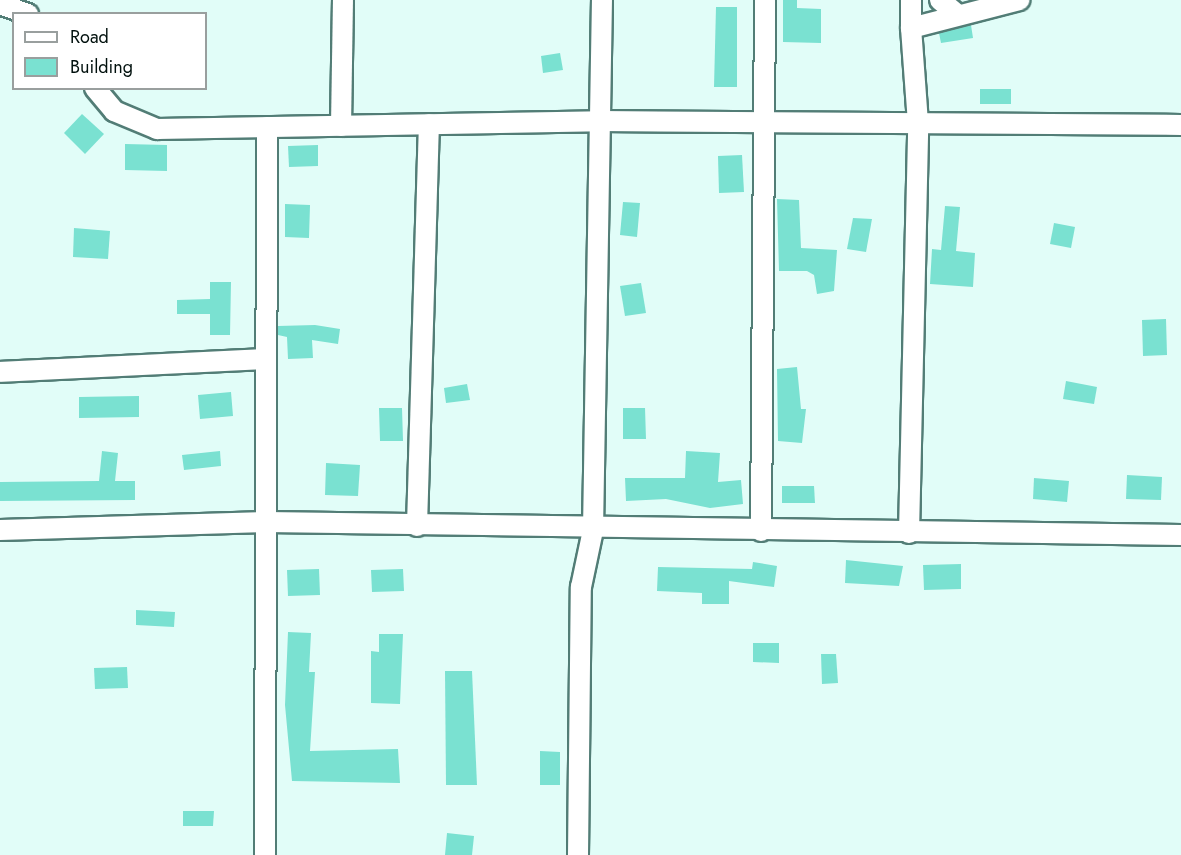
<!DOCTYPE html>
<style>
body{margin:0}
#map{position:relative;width:1181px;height:855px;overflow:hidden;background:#e1fdf8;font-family:Jost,sans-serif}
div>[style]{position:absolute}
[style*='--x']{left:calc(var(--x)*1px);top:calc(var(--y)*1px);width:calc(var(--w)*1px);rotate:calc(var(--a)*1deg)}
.building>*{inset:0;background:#7ae1d1}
.roads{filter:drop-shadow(2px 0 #527d76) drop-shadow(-2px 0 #527d76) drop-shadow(0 2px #527d76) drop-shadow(0 -2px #527d76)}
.minor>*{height:20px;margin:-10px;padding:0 10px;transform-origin:10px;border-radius:10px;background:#fff}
span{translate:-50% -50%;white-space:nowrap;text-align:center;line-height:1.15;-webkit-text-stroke:5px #fff;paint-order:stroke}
.legend{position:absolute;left:12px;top:12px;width:195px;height:78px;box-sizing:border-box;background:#fff;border:2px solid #999f9e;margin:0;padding:8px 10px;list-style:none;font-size:18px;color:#01100d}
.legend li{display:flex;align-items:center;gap:12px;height:30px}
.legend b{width:30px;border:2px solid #999f9e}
</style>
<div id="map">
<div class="building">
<div style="clip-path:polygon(783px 0,797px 0,797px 8px,821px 9px,821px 43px,783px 42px)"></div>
<div style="clip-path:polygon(716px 7px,737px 7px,737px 87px,714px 87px)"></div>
<div style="clip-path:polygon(971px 25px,973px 38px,941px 43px,939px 33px)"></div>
<div style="clip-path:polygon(560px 53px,563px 70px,543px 73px,541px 56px)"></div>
<div style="clip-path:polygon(980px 89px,1011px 89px,1011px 104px,980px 104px)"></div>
<div style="clip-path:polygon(82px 114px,104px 134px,85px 154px,64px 133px)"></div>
<div style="clip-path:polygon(125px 144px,167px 145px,167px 171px,125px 170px)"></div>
<div style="clip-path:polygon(318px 145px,318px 166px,289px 167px,288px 146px)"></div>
<div style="clip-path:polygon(742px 155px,744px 192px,719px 193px,718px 156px)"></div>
<div style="clip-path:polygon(777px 199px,799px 200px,801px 248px,837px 250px,834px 291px,817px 294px,814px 275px,807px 271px,779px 271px)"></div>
<div style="clip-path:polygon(623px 202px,640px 203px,637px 237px,620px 235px)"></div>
<div style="clip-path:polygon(285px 204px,310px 205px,309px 238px,285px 237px)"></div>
<div style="clip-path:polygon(945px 206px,960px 207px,956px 251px,975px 253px,973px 287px,930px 284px,932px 249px,941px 250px)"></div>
<div style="clip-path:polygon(853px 218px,872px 219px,866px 252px,847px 249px)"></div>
<div style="clip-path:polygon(1054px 223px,1075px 227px,1071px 248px,1050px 244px)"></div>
<div style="clip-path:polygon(74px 228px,110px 231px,108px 259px,73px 257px)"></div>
<div style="clip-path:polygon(210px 282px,231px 282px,230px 335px,210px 335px,210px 314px,177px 314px,177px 300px,210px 299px)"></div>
<div style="clip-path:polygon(641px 283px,646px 313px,625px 316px,620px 286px)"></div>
<div style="clip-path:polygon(1166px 319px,1167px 355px,1143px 356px,1142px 320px)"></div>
<div style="clip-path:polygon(315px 325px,340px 329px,338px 344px,312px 340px,313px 358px,288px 359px,287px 337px,278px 335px,278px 326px)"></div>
<div style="clip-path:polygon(797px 367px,801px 409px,806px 409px,802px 443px,778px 441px,777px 369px)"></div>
<div style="clip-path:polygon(1066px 381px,1097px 387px,1094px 404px,1063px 399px)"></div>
<div style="clip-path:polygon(467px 384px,470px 400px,446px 403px,444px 388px)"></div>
<div style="clip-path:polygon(231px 392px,233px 416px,200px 419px,198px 395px)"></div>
<div style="clip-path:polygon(139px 396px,139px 417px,79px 418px,79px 397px)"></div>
<div style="clip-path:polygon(379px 408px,402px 408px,403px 441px,380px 441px)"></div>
<div style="clip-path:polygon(623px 408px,645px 408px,646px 439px,623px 439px)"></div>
<div style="clip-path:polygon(102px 451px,118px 453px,115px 481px,135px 481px,135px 500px,0 501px,0 482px,99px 481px)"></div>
<div style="clip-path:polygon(220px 451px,221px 466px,184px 470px,182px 455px)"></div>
<div style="clip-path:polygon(686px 451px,720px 453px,718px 482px,741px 480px,743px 504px,710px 508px,666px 499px,626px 501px,625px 478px,685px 478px)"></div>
<div style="clip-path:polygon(326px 463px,360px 465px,358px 496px,325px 495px)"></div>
<div style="clip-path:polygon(1127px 475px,1162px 477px,1161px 500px,1126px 499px)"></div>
<div style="clip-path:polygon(1034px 478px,1069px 481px,1067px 502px,1033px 499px)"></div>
<div style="clip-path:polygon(782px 486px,814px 486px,815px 503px,782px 503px)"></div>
<div style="clip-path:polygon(846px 560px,903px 566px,899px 586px,845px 583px)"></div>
<div style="clip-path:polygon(753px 562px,777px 566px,774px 587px,729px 581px,729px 604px,702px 604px,702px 593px,657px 591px,658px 567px,752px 569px)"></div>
<div style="clip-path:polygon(961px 564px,961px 589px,924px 590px,923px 565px)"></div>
<div style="clip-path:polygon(319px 569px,320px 595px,288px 596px,287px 570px)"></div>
<div style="clip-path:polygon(403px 569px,404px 591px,372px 592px,371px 570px)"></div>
<div style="clip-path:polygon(136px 610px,175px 612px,174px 627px,136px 625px)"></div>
<div style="clip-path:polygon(288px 632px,311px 633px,309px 672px,315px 672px,310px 751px,398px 749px,400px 783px,292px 781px,285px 705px)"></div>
<div style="clip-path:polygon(379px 634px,403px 634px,400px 704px,371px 703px,371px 651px,379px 652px)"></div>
<div style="clip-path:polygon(753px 643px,779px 643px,779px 663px,753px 662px)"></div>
<div style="clip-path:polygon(821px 654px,836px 654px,838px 683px,822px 684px)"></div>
<div style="clip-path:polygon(127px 667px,128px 688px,95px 689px,94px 668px)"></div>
<div style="clip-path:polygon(445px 671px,472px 671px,477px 785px,446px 785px)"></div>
<div style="clip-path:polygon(540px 751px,560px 752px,560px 785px,540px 785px)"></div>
<div style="clip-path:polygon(183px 811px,214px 811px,213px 826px,183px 826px)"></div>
<div style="clip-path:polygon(447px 833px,474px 836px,472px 855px,445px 855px)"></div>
</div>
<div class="roads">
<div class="minor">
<div style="--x:911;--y:0;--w:28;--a:90"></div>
<div style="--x:940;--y:0;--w:23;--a:40"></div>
<div style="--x:0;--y:4;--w:30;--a:20"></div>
<div style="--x:95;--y:88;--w:30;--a:50"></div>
<div style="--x:114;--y:111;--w:47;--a:22.7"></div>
<div style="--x:157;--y:129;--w:443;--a:-1"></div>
<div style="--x:600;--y:121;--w:581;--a:0.39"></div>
<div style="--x:341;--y:126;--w:126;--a:-89.1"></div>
<div style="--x:0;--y:372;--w:266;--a:-2.8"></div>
<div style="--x:417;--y:526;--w:402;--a:-88.3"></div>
<div style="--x:0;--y:530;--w:266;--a:-1.7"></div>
<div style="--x:266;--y:522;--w:915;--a:0.81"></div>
<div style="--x:761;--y:531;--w:531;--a:-89.57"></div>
<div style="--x:909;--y:533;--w:410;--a:-88.7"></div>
<div style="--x:918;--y:123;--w:95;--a:-94.2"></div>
<div style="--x:911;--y:28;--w:112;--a:-14.5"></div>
<div style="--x:265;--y:855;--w:728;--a:-89.84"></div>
<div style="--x:578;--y:855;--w:268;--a:-89.4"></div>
<div style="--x:581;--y:587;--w:58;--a:-78.1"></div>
<div style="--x:593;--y:530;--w:530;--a:-89.03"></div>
</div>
</div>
<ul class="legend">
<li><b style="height:8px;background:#fff"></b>Road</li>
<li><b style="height:16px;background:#7ae1d1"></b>Building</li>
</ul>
</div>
